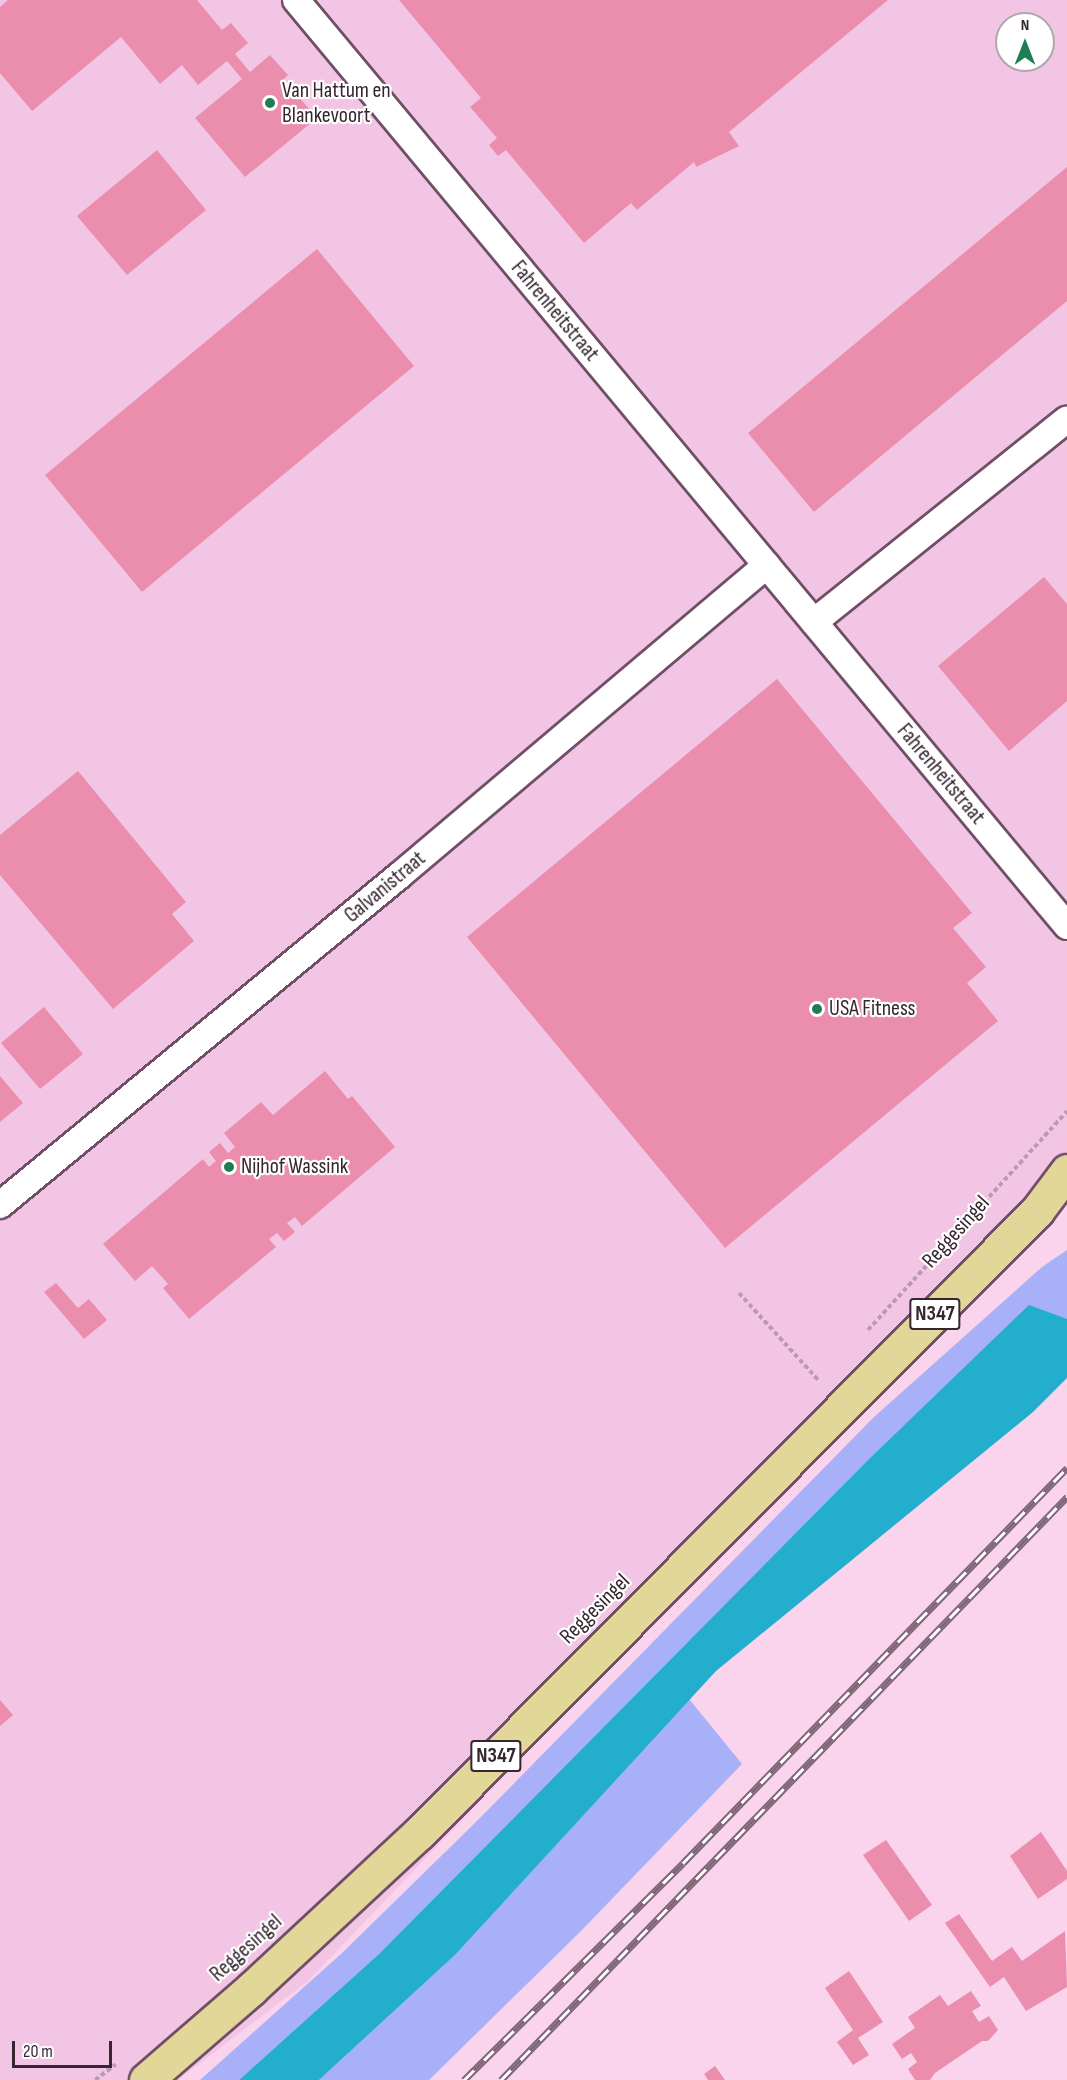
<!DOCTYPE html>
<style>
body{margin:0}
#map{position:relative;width:1067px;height:2080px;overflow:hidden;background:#fad3ed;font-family:"Sofia Sans Condensed",sans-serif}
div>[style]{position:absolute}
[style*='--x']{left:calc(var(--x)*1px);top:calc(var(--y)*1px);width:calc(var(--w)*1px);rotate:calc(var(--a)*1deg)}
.built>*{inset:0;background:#f3c5e4}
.green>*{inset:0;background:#a8b0f8}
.water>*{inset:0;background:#24aece}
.building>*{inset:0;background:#eb8eae}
.path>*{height:4px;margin-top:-2px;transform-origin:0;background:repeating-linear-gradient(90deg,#ba9aaf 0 4.5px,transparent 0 7.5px)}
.roads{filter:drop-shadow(2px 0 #704f66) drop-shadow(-2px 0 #704f66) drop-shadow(0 2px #704f66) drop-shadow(0 -2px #704f66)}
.street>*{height:26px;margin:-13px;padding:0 13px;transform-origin:13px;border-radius:13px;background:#fff}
.primary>*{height:33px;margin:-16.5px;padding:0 16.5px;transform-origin:16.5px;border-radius:16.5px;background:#e2d698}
.rail>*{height:7px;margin-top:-3.5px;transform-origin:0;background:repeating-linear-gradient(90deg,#fff 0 14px,#7e6676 0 28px);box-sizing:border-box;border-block:2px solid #7e6676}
.dots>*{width:16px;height:16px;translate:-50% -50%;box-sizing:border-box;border:3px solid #fff;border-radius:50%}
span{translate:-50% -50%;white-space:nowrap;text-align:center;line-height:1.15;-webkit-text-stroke:4.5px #fff;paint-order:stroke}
.shield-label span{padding:2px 4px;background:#fff;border:2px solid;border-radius:4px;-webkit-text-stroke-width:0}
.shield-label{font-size:21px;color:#352630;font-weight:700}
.poi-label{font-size:22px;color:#352630}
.left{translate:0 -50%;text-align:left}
.street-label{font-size:22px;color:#352630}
.north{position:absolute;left:995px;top:12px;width:60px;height:60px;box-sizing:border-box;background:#fff;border:2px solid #aea8ac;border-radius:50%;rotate:0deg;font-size:16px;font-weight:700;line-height:24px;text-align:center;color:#352630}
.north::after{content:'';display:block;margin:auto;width:21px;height:27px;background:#207c51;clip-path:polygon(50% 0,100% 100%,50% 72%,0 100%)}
.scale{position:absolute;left:12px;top:2041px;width:100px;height:27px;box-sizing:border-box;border:3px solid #352630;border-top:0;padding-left:8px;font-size:18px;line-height:21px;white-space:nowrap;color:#352630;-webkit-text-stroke:4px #fff;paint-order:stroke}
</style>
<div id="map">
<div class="built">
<div style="clip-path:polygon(evenodd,0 0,1067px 0,1067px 1188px,308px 1981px,178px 2080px,0 2080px,0 0,1007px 24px,1043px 24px,1043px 60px,1007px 60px,1007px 24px)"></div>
</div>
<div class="green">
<div style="clip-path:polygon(1067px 1250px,1067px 1320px,864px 1464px,379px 1954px,239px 2080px,200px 2080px,341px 1954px,478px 1820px,874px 1417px,1042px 1267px)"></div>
<div style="clip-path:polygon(689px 1699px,742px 1764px,580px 1932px,429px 2080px,319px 2080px,455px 1955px)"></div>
</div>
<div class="water">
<div style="clip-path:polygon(1029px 1305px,1067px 1319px,1067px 1378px,1033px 1412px,716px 1671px,455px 1955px,319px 2080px,239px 2080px,379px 1954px,864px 1464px)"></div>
</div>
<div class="building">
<div style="clip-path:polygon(8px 0,197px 0,222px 30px,231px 23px,248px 43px,235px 54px,250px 72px,270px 55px,288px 75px,280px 83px,287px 91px,291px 88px,317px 118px,245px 177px,195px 118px,242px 79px,227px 61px,198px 85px,182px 65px,160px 84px,121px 37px,32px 111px,0 73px,0 7px)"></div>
<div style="clip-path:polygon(399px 0,888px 0,729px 132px,739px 146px,696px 167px,694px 162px,637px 210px,631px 203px,584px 243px,506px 150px,498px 156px,489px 145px,497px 138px,470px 107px,481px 98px)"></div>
<div style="clip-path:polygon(157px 150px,206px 210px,127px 275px,77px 216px)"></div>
<div style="clip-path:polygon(1067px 167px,1067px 301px,814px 512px,748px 433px)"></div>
<div style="clip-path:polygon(317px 249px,414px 366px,142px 592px,45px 475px)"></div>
<div style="clip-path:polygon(1044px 577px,1067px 604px,1067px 701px,1009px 751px,938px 666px)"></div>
<div style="clip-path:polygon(777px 679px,972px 913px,953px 928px,986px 967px,967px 983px,998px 1021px,725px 1248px,467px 937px)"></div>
<div style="clip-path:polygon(78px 771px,186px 902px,172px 914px,194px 941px,113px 1009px,0 875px,0 835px)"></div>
<div style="clip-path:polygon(44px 1007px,83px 1054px,40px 1089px,1px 1043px)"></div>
<div style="clip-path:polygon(325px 1071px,348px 1099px,352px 1096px,395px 1147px,302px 1226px,295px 1217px,287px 1223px,295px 1232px,284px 1241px,277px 1233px,269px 1239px,276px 1247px,189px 1319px,163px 1288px,168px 1284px,152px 1266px,135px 1281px,103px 1244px,203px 1159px,209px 1167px,216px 1161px,209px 1152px,220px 1143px,228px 1153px,235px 1147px,224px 1133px,261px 1102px,273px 1115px)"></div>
<div style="clip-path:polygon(0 1076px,23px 1103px,0 1122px)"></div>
<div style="clip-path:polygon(56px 1283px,78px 1308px,89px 1299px,107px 1320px,84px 1339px,44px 1292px)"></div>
<div style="clip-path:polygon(0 1700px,13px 1715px,0 1726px)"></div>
<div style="clip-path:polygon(1041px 1832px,1067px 1871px,1067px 1879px,1038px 1899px,1010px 1856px)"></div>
<div style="clip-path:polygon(886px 1840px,932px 1905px,909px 1921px,863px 1855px)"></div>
<div style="clip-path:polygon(959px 1914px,992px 1961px,1012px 1947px,1022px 1961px,1065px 1931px,1067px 1987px,1026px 2011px,1004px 1977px,990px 1987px,945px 1923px)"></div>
<div style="clip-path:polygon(849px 1971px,883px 2022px,858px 2038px,869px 2055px,853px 2065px,837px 2042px,853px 2030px,825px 1988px)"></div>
<div style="clip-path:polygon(971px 1991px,981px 2006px,972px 2011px,979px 2022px,989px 2016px,998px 2030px,988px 2041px,982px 2041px,935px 2073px,930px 2080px,915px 2080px,908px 2069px,917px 2062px,911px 2053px,902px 2059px,892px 2044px,915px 2028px,908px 2017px,940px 1995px,948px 2006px)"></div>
<div style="clip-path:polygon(715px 2066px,725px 2080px,708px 2080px,704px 2074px)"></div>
</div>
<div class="path">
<div style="--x:739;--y:1293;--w:120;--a:47.7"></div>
<div style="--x:868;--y:1330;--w:296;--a:-47.7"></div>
<div style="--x:95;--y:2080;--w:26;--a:-37"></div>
</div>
<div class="roads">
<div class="street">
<div style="--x:296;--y:0;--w:1205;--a:50.22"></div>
<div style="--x:814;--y:622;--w:324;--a:-38.7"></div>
<div style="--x:0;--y:1205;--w:519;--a:-39.52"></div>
<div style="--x:400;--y:875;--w:480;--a:-40.2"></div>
</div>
<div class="primary">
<div style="--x:146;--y:2080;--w:139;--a:-40.9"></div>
<div style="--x:251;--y:1989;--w:229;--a:-42.9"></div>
<div style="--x:419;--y:1833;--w:877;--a:-45.18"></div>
<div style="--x:1037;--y:1211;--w:50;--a:-53.1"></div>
</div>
</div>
<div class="rail">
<div style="--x:464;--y:2080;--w:308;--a:-44.7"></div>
<div style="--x:683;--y:1863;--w:551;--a:-45.81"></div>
<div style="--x:501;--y:2080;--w:813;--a:-45.85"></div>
</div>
<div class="dots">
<div style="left:270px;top:103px;background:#207c51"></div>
<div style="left:817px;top:1009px;background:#207c51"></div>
<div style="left:229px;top:1167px;background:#207c51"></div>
</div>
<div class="shield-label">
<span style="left:935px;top:1314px">N347</span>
<span style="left:496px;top:1756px">N347</span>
</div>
<div class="poi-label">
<span class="left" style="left:282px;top:103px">Van Hattum en<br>Blankevoort</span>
<span class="left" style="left:829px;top:1009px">USA Fitness</span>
<span class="left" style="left:241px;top:1167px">Nijhof Wassink</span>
</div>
<div class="street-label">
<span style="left:555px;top:311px;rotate:50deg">Fahrenheitstraat</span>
<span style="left:941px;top:774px;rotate:50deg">Fahrenheitstraat</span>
<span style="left:385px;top:887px;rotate:-40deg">Galvanistraat</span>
<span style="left:956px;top:1232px;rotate:-48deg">Reggesingel</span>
<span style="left:595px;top:1609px;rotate:-45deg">Reggesingel</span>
<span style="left:246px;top:1948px;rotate:-42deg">Reggesingel</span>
</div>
<div class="north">N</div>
<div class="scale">20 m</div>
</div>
